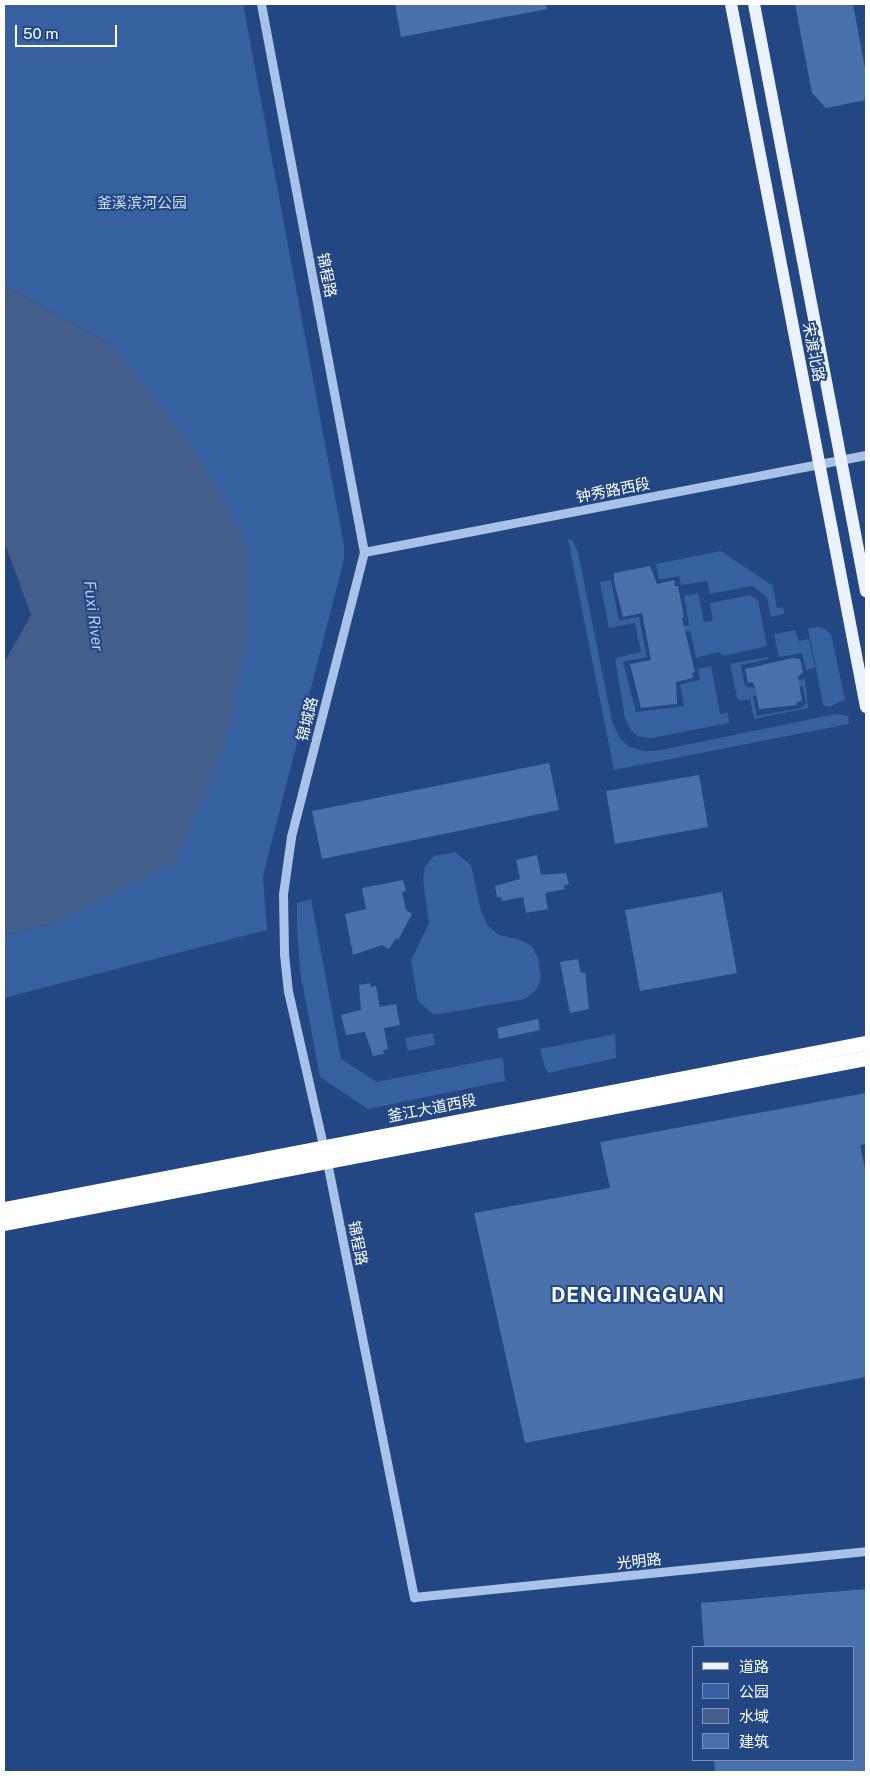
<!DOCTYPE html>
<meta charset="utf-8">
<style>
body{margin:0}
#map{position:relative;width:870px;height:1776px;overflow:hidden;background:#224782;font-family:"Public Sans","Noto Sans SC",sans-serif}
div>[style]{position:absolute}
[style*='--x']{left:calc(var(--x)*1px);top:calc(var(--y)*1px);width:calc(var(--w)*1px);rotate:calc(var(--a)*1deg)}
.green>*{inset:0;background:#3660a0}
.water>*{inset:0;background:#435e8a}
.building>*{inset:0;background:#4a70ab}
.minor>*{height:9px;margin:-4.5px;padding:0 4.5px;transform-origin:4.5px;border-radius:4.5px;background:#a9c2e8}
.major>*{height:12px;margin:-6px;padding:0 6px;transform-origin:6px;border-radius:6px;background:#ebf2fe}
.highway>*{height:15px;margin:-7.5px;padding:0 7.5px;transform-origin:7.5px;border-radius:7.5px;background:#fff}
span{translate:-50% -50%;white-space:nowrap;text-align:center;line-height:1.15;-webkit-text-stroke:4px #224782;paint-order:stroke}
.park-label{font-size:15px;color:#cddef6}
.street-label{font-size:15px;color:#fff}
.water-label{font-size:16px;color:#b4cdf0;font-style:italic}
.district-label{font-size:20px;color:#fff;font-weight:700;letter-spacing:1px}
.frame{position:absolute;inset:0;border:5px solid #fff;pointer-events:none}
.legend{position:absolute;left:692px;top:1646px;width:162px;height:115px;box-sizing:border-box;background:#224782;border:1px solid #7a91b4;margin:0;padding:6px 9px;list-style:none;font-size:15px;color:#fff}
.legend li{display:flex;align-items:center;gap:10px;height:25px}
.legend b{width:25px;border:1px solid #7a91b4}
.scale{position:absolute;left:15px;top:25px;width:102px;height:22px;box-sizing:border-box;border:2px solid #fff;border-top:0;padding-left:6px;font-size:15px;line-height:18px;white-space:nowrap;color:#fff;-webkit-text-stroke:4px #224782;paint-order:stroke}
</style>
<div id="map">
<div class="green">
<div style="clip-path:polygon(4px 4px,243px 4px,344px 545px,344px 559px,263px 876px,267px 930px,4px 998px,4px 936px,58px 922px,112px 345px,4px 285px)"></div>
<div style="clip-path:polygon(568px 539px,573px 541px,578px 552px,612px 721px,619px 737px,628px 746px,643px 751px,656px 751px,836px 714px,848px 716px,849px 724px,614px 770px)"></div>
<div style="clip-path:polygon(721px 551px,773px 586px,777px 608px,783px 607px,784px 614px,771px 617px,767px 597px,752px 586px,710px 594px,707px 581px,681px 585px,679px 576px,659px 580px,656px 564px)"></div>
<div style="clip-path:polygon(611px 580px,619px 620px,639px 617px,647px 657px,623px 662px,636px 712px,684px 706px,680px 684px,700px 680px,698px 669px,711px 666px,720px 714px,728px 713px,729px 723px,652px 738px,639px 737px,631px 731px,625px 718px,615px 658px,641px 652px,635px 623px,609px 628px,600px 582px)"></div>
<div style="clip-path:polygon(698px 593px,704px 622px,713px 621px,710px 603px,750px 595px,758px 600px,767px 646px,723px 656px,718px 652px,696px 658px,690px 631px,666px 636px,665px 630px,689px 625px,684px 596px)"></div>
<div style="clip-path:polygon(822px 627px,831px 634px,845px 700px,829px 707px,823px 705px,808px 628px)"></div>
<div style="clip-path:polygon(795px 630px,799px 641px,809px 639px,815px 668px,806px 670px,802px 653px,779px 657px,774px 634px)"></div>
<div style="clip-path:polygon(768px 657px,768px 659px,741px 665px,745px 686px,756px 688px,757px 695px,753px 696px,757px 716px,801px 708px,806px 704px,803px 686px,799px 687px,797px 680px,805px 679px,808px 708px,754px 719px,750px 699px,740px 701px,737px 698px,730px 664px)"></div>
<div style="clip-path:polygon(455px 852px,471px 865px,481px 911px,488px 926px,499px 935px,518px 939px,532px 946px,538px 958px,541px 978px,536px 990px,525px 999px,434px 1015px,418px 1001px,411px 961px,429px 923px,423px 880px,425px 867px,434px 856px)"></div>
<div style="clip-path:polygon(311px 899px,341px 1059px,377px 1082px,503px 1057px,505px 1081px,368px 1109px,320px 1077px,300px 971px,297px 927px,297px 903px)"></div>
<div style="clip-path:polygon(433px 1033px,435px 1045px,408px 1051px,405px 1038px)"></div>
<div style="clip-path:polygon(615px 1034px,616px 1058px,548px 1073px,545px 1068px,540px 1049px)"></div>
</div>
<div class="water">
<div style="clip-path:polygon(4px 285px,112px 345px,196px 452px,248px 548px,249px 631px,223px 750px,174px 863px,58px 922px,4px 936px,4px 663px,31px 615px,4px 541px)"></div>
</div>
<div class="building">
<div style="clip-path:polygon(395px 4px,546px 4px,547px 9px,401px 37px)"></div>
<div style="clip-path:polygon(795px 4px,853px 4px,866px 74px,866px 100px,826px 108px,812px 93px)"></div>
<div style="clip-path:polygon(650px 566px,657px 584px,674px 580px,675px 586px,678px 586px,684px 617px,682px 618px,695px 672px,692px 673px,693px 678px,676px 682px,677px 704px,641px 708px,630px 664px,651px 660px,642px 613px,623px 617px,614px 581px,614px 573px)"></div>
<div style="clip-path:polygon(793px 658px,800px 659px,803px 672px,798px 677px,802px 701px,797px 702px,797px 705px,759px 709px,755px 686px,752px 682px,748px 683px,745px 669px)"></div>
<div style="clip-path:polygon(549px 763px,559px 810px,322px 859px,312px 811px)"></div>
<div style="clip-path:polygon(699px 775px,708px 827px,615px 844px,606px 791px)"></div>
<div style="clip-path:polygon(537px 855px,541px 875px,566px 873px,569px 884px,564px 885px,565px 889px,545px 893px,548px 909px,526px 913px,523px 897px,502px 901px,501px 897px,497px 897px,495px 886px,520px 879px,516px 860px)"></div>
<div style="clip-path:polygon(403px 880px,406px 891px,402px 892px,406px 910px,412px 914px,398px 940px,396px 938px,389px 949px,382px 945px,353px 955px,345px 914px,366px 909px,362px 888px)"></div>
<div style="clip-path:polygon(722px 892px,737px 973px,640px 991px,625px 910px)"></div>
<div style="clip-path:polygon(578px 959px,581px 973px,585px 972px,589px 1009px,570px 1013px,560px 962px)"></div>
<div style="clip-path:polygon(370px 983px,371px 987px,376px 986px,380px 1007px,396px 1004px,400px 1025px,384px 1028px,388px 1049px,383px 1050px,384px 1054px,373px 1056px,365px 1032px,346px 1035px,341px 1015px,361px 1010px,359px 985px)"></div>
<div style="clip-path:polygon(538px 1019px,540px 1030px,499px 1039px,497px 1028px)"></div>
<div style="clip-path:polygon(866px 1093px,866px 1144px,860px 1145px,866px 1173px,866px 1377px,525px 1443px,474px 1213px,610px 1188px,600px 1142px)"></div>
<div style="clip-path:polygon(866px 1589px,866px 1772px,715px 1772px,714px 1760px,854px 1760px,854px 1647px,704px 1647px,701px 1603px)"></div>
</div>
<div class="minor">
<div style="--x:261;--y:4;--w:558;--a:79.36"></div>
<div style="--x:364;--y:552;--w:294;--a:104.4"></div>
<div style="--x:291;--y:837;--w:58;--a:98"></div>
<div style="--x:283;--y:894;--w:60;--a:89"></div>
<div style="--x:284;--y:954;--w:37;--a:84"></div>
<div style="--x:288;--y:991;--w:175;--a:77.2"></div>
<div style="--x:327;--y:1162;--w:444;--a:78.7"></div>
<div style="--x:414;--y:1597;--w:454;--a:-5.8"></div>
<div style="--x:364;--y:552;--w:511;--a:-10.94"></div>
</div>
<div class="major">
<div style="--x:731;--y:4;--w:716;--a:79.13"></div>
<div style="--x:754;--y:4;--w:598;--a:79.2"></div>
</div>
<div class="highway">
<div style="--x:4;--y:1209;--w:878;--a:-10.9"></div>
<div style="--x:4;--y:1223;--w:878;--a:-10.84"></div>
</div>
<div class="park-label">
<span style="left:142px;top:203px">釜溪滨河公园</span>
</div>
<div class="street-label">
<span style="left:327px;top:275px;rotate:79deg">锦程路</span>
<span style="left:814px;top:352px;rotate:79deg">宋渡北路</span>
<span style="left:613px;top:490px;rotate:-11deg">钟秀路西段</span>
<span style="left:307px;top:719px;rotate:-76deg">锦城路</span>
<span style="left:432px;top:1108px;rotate:-11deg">釜江大道西段</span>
<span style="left:358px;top:1243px;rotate:79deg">锦程路</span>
<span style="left:639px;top:1561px;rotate:-6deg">光明路</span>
</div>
<div class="water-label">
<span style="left:93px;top:616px;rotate:83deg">Fuxi River</span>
</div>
<div class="district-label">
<span style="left:638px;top:1295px">DENGJINGGUAN</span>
</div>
<div class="frame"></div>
<ul class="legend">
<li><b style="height:6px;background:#ebf2fe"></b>道路</li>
<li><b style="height:14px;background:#3660a0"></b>公园</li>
<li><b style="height:14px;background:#435e8a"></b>水域</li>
<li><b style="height:14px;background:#4a70ab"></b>建筑</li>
</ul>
<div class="scale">50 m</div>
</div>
